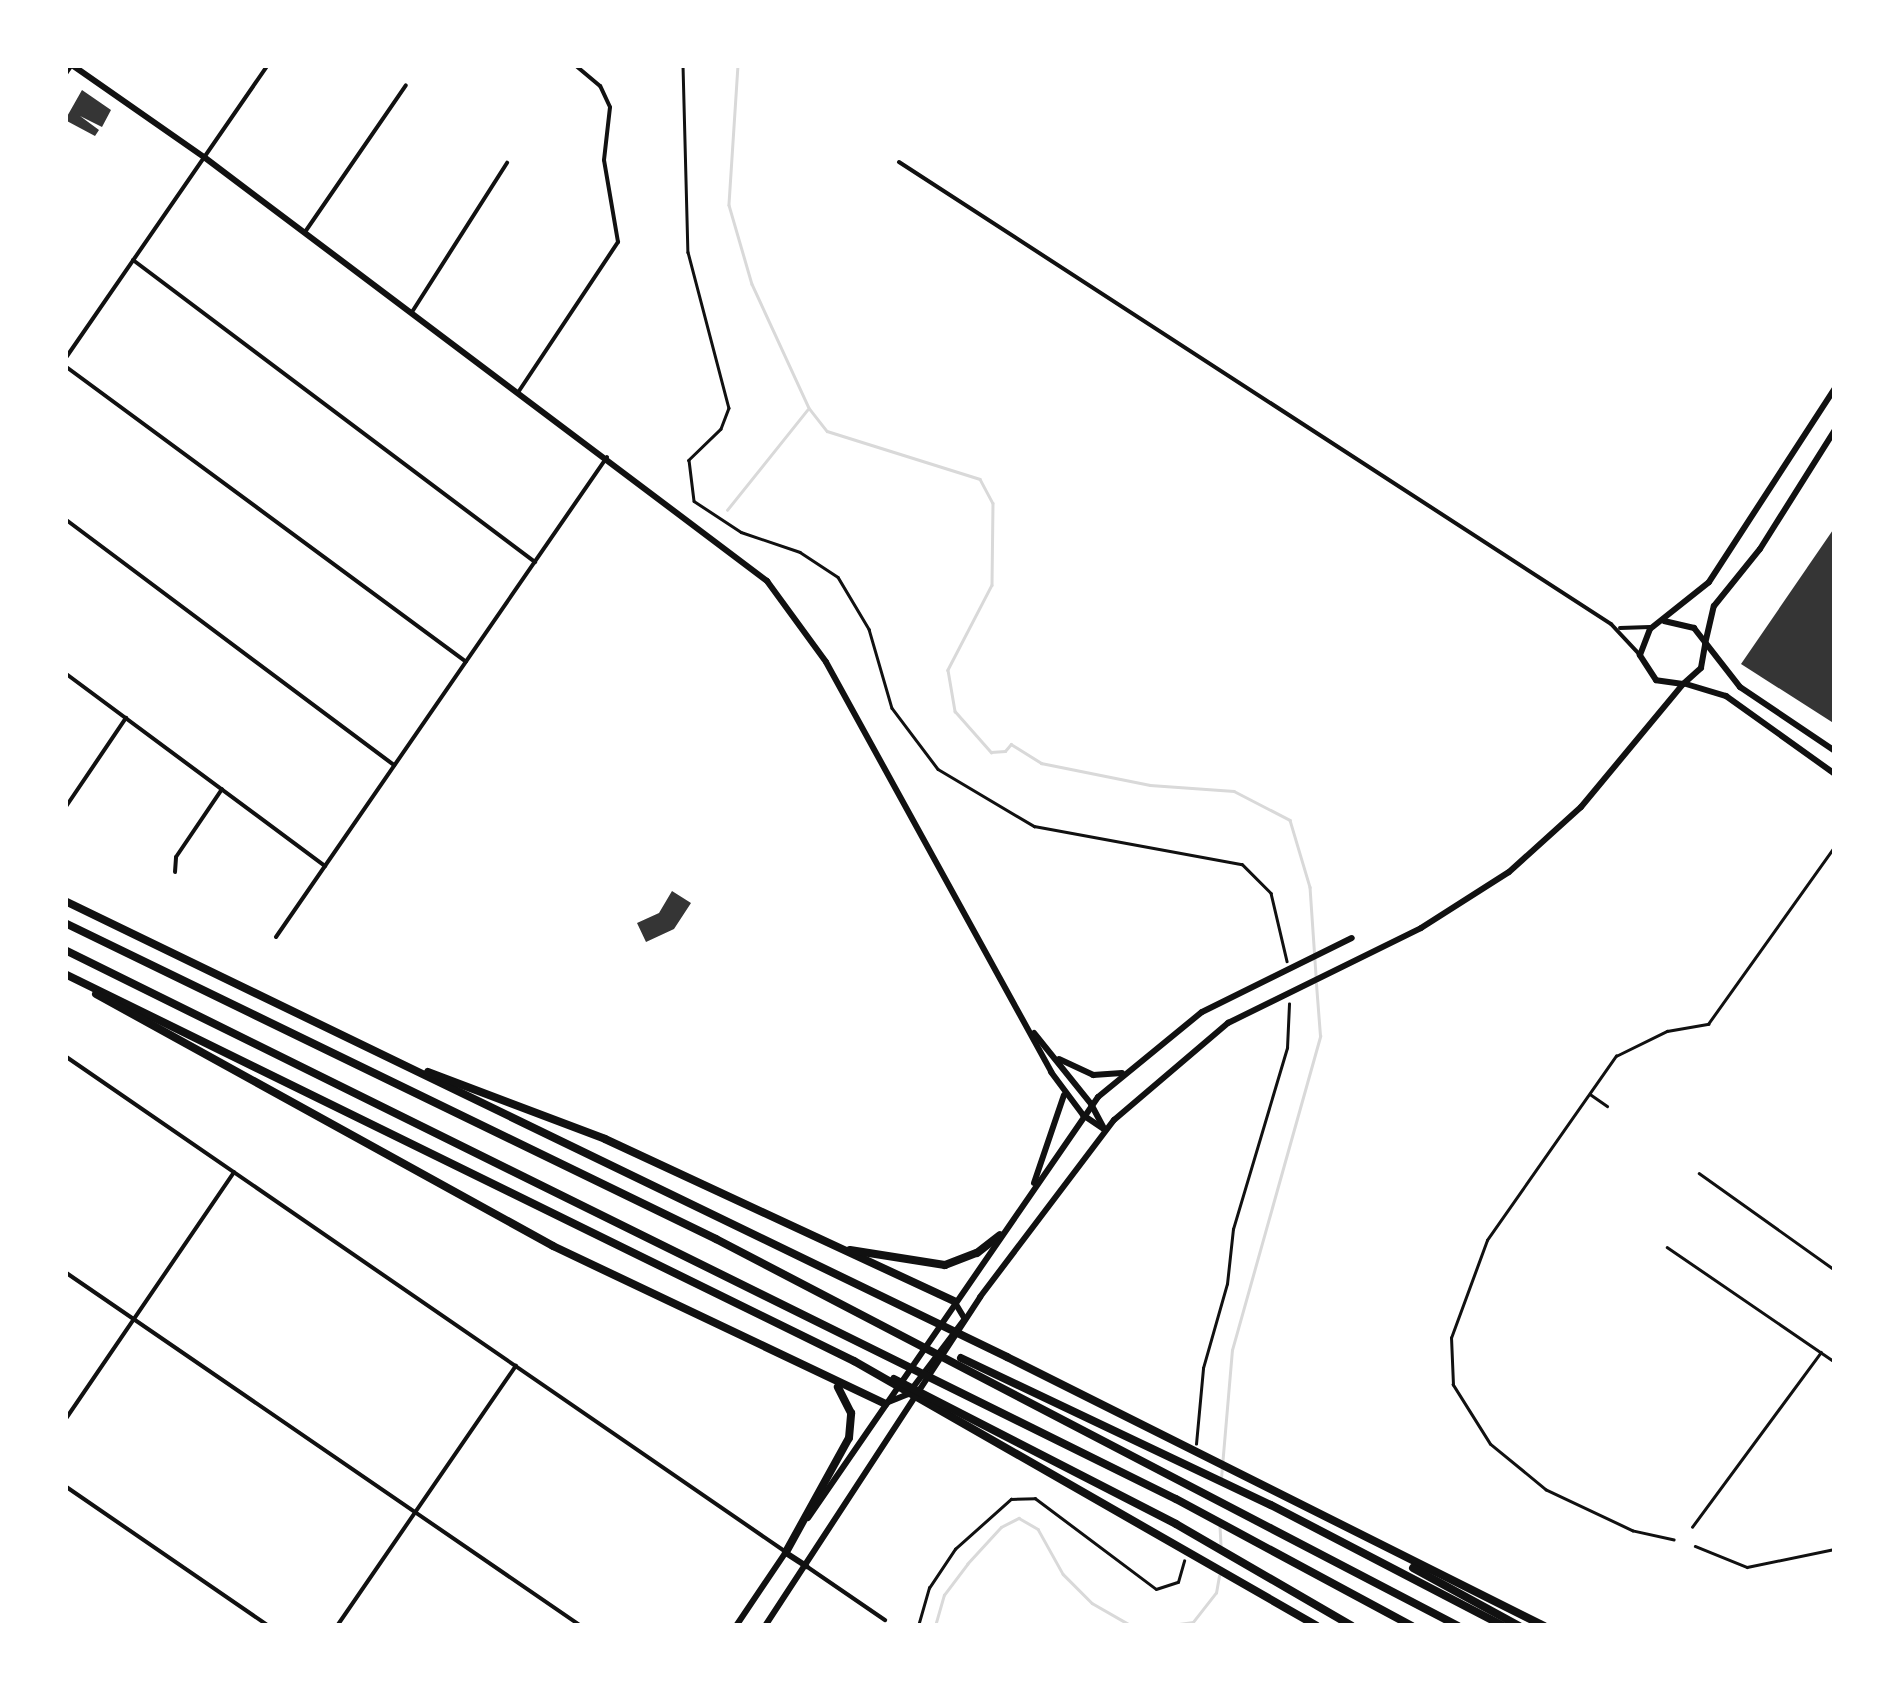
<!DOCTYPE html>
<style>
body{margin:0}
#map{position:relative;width:1900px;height:1691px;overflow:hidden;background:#fff;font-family:"Golos Text",sans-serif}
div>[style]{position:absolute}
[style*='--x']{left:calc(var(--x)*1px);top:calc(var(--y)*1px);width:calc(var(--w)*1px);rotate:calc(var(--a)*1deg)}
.stream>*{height:2.5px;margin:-1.25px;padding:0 1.25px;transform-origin:1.25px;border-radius:1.25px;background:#d9d9d9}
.building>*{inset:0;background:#353535}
.path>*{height:2.5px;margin:-1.25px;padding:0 1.25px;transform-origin:1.25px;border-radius:1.25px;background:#111}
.service>*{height:2.5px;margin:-1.25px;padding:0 1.25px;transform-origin:1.25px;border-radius:1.25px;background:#111}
.minor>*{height:4px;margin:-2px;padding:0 2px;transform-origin:2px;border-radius:2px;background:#111}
.secondary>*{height:6px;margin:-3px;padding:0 3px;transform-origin:3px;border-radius:3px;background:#111}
.primary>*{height:6px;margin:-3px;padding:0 3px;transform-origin:3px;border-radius:3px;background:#111}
.motorway>*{height:8px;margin:-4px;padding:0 4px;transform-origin:4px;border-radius:4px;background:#111}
span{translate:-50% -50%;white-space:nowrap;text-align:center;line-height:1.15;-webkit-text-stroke:8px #fff;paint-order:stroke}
.frame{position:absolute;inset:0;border:68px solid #fff;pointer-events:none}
</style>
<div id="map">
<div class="stream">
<div style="--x:738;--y:65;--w:140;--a:93.7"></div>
<div style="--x:729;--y:205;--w:82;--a:73.8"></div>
<div style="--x:752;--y:284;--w:136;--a:65.3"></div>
<div style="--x:809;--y:408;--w:29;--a:52"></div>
<div style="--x:827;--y:431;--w:160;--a:17.4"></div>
<div style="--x:980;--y:479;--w:27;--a:62"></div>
<div style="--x:993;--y:503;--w:82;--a:90.7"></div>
<div style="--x:992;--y:585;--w:96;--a:117.4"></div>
<div style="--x:948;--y:670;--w:42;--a:80.3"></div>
<div style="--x:955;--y:711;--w:55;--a:48.7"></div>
<div style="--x:991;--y:752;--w:14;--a:-4"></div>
<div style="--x:1005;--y:751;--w:9;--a:-49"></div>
<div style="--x:1011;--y:744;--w:36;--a:32"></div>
<div style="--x:1041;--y:763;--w:111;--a:11.4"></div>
<div style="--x:1150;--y:785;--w:84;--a:4.1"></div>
<div style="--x:1234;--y:791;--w:63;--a:27.4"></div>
<div style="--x:1290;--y:820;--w:70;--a:73.4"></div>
<div style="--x:1310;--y:887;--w:89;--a:86.1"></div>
<div style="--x:727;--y:510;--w:128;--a:-51.3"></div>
<div style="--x:1221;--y:1478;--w:128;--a:-85.1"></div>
<div style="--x:1232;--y:1350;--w:326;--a:-74.3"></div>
<div style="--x:1320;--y:1036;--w:52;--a:-94.4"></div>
<div style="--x:1220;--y:1526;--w:22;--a:87"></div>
<div style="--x:935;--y:1626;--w:32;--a:-74"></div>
<div style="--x:944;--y:1595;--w:39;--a:-53"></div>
<div style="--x:967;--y:1564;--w:50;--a:-47.4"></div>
<div style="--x:1001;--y:1527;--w:20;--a:-27"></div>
<div style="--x:1019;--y:1518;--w:22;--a:30"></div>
<div style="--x:1038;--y:1529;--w:51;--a:60.9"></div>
<div style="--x:1063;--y:1574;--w:41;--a:45"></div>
<div style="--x:1092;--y:1603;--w:46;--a:29.9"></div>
<div style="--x:1165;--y:1626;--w:28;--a:-8"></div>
<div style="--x:1193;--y:1622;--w:37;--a:-52"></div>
<div style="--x:1216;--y:1593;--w:17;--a:-80"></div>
</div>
<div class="building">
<div style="clip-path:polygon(82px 90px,111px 110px,102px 127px,80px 116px,99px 130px,95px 136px,65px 120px)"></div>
<div style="clip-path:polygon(1835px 527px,1835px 724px,1741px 664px)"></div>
<div style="clip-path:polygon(672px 891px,691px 903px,674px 929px,646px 942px,637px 923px,659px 913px)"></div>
</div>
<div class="path">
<div style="--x:683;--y:65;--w:187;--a:88.5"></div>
<div style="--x:688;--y:252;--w:161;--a:75.3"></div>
<div style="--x:729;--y:408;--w:22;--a:111"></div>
<div style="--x:721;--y:429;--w:45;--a:135.9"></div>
<div style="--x:689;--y:460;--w:41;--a:83"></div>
<div style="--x:694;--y:501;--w:56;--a:33.4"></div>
<div style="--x:741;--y:532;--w:62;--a:18.7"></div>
<div style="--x:800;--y:552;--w:45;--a:33.3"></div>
<div style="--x:838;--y:577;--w:61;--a:59.2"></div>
<div style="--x:869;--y:629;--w:82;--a:73.8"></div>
<div style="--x:892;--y:708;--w:76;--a:53"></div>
<div style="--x:938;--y:769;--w:112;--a:30.7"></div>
<div style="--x:1034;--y:826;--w:211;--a:10.4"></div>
<div style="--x:1242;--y:864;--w:41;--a:45"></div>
<div style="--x:1271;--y:893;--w:70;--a:76.8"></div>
<div style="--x:1196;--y:1444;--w:76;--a:-84.7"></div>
<div style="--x:1203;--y:1368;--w:87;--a:-74.1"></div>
<div style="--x:1227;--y:1284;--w:55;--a:-83.8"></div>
<div style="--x:1233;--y:1229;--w:189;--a:-73.4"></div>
<div style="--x:1287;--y:1048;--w:44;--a:-87.4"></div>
<div style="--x:918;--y:1626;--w:40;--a:-74"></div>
<div style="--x:929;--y:1588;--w:47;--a:-56.3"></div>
<div style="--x:955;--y:1549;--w:75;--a:-41.8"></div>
<div style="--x:1011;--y:1499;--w:24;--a:-2"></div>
<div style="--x:1035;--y:1498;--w:151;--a:36.9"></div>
<div style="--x:1156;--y:1589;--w:23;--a:-18"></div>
<div style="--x:1178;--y:1582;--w:22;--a:-74"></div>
</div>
<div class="service">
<div style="--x:1590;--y:1094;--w:21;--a:35"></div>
<div style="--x:1699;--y:1173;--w:167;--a:35.5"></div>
<div style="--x:1667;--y:1247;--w:204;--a:34.4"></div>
<div style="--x:1692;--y:1527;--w:217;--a:-53.6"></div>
<div style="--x:1674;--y:1540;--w:42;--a:-167.6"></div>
<div style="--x:1633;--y:1531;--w:96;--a:-154.8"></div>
<div style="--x:1546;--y:1490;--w:72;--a:-140.6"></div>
<div style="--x:1490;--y:1444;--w:70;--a:-122.1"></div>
<div style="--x:1453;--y:1385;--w:47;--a:-92.4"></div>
<div style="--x:1451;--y:1338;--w:104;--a:-69.8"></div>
<div style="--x:1487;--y:1240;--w:225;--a:-55"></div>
<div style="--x:1616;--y:1056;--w:57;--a:-26.1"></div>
<div style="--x:1667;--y:1031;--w:42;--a:-9.7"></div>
<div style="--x:1708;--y:1024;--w:219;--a:-54.5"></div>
<div style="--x:1695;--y:1546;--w:56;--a:22"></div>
<div style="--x:1747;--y:1567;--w:90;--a:-11.6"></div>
</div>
<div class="minor">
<div style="--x:65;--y:75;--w:12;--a:-55"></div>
<div style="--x:899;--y:162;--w:849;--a:32.98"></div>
<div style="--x:1611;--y:624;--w:41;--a:47"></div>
<div style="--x:305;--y:232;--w:178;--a:-55.5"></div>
<div style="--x:133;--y:260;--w:503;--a:36.92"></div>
<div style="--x:412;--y:312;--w:177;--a:-57.5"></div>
<div style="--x:65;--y:359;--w:357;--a:-55.4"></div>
<div style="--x:65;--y:366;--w:498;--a:36.4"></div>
<div style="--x:519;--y:391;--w:179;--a:-56.4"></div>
<div style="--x:618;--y:242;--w:83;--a:-99.7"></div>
<div style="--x:604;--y:160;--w:53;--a:-83.5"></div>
<div style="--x:610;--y:107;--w:23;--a:-115"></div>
<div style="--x:600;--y:86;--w:33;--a:-140"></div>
<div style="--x:65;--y:519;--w:411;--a:36.8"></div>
<div style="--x:1620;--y:628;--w:30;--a:-2"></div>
<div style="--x:65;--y:673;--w:324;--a:36.6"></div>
<div style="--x:65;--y:808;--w:109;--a:-55.9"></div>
<div style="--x:175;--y:872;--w:15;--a:-86"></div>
<div style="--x:176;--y:857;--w:82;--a:-55.9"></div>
<div style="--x:276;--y:937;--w:583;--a:-55.41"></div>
<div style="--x:65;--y:1056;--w:875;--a:34.53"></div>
<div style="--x:65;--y:1272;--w:626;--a:34.45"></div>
<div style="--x:65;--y:1420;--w:300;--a:-55.7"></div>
<div style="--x:65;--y:1486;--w:247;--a:34.5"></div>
<div style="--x:806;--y:1566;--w:96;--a:34.4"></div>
<div style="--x:337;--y:1626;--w:316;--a:-55.5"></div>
</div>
<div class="secondary">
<div style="--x:72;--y:65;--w:161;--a:34.9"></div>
<div style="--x:204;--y:157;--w:705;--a:36.98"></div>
<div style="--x:767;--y:581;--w:100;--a:53.9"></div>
<div style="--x:826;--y:662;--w:468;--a:61.2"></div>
<div style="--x:1051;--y:1072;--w:54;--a:53.3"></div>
<div style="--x:1034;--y:1033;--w:91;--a:51.2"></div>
<div style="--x:1059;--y:1059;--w:38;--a:25"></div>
<div style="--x:1093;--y:1075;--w:29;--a:-4"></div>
<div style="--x:1034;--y:1183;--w:93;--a:-71.2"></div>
</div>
<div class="primary">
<div style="--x:1664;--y:621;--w:31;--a:13"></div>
<div style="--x:1694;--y:628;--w:75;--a:52.1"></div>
<div style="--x:1740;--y:687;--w:115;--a:34"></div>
<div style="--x:1705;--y:644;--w:39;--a:-77"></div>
<div style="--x:1714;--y:606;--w:73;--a:-51.1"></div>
<div style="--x:1760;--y:549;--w:141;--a:-57.8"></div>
<div style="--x:1705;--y:645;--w:23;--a:100"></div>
<div style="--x:1701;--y:668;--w:24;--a:138"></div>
<div style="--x:1683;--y:684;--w:27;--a:-172"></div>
<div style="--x:1656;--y:680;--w:30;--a:-123"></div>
<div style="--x:1640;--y:655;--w:28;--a:-69"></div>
<div style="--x:1650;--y:629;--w:75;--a:-38.5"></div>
<div style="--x:1709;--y:582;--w:231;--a:-57"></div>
<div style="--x:1686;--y:684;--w:42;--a:16.7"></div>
<div style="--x:1726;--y:696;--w:134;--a:35.6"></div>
<div style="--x:1091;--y:1104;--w:30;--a:62"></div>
<div style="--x:1083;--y:1115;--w:25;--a:34"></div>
<div style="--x:954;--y:1301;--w:21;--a:59"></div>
<div style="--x:886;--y:1403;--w:24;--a:-22"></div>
<div style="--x:908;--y:1394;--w:93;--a:-52.9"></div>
<div style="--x:808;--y:1518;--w:511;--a:-55.44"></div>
<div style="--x:1098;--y:1097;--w:134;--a:-39.3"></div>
<div style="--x:1202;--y:1012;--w:167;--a:-26.3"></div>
<div style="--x:786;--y:1553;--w:24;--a:33"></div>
<div style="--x:736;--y:1626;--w:93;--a:-56"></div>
<div style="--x:765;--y:1626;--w:393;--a:-56.8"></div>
<div style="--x:980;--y:1297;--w:222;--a:-52.9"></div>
<div style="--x:1114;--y:1120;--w:150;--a:-40.4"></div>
<div style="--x:1228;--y:1023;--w:215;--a:-26.2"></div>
<div style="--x:1421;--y:928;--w:104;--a:-32.5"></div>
<div style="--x:1509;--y:872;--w:97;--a:-42.1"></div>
<div style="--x:1581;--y:807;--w:160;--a:-50.3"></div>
</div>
<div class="motorway">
<div style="--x:65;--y:901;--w:1047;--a:25.83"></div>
<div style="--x:1007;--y:1357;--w:601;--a:26.61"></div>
<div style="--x:65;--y:923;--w:724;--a:25.89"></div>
<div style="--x:716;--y:1239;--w:837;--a:27.54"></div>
<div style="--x:65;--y:950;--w:1239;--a:26.3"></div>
<div style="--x:1176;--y:1499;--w:268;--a:28.3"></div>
<div style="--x:65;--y:974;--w:879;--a:26.13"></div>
<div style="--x:854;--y:1361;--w:533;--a:29.78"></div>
<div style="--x:96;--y:994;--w:522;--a:28.87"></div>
<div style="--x:553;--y:1246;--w:368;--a:25.4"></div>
<div style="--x:428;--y:1072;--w:189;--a:20.7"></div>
<div style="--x:605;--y:1139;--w:385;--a:24.9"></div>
<div style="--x:850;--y:1250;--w:96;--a:9"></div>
<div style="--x:945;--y:1265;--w:34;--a:-21"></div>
<div style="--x:977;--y:1253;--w:29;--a:-38"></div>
<div style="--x:961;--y:1358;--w:343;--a:25.4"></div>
<div style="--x:1271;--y:1505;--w:262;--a:27.5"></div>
<div style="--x:894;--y:1379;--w:317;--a:27.2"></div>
<div style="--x:1176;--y:1524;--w:203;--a:30.1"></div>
<div style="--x:786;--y:1552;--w:130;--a:-61.1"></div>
<div style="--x:849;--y:1438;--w:25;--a:-85"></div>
<div style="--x:851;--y:1413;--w:29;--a:-117"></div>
<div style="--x:1413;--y:1568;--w:121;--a:28.7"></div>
</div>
<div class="frame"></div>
</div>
